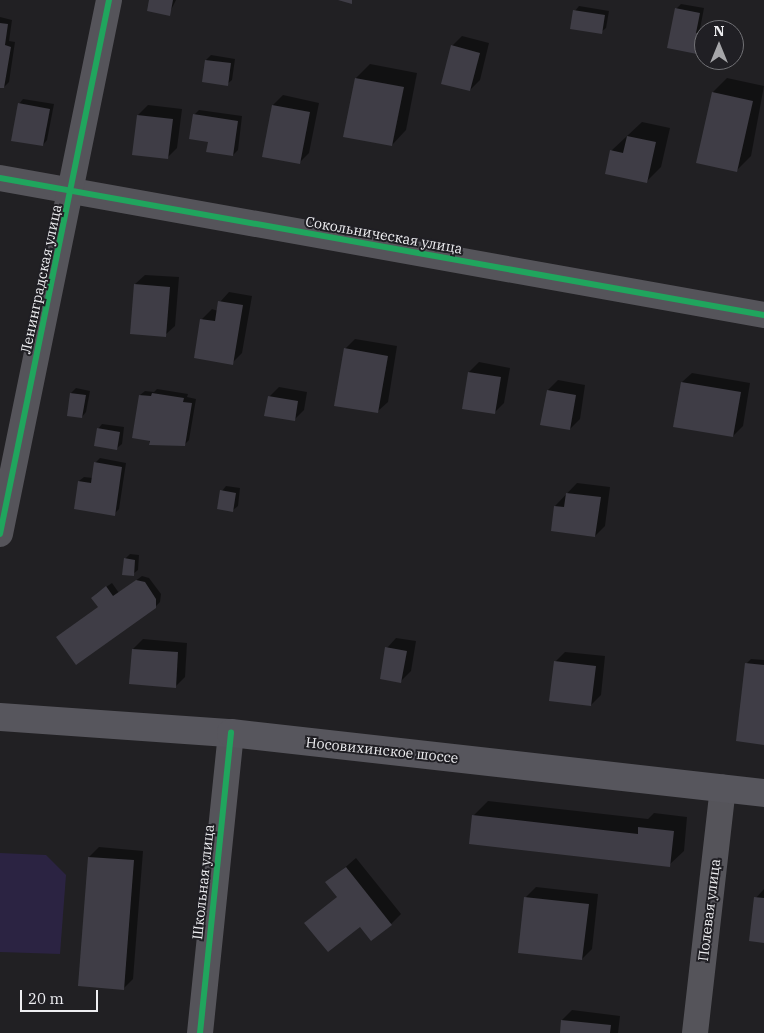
<!DOCTYPE html>
<meta charset="utf-8">
<style>
body{margin:0}
#map{position:relative;width:764px;height:1033px;overflow:hidden;background:#212023;font-family:"IBM Plex Serif",serif}
div>[style]{position:absolute}
[style*='--x']{left:calc(var(--x)*1px);top:calc(var(--y)*1px);width:calc(var(--w)*1px);rotate:calc(var(--a)*1deg)}
.green>*{inset:0;background:#2b2342}
.shadow>*{inset:0;background:#0007}
.building>*{inset:0;background:#3f3d46}
.minor>*{height:26px;margin:-13px;padding:0 13px;transform-origin:13px;border-radius:13px;background:#55545a}
.secondary>*{height:28px;margin:-14px;padding:0 14px;transform-origin:14px;border-radius:14px;background:#57565d}
.cycleway>*{height:6px;margin:-3px;padding:0 3px;transform-origin:3px;border-radius:3px;background:#20a55d}
span{translate:-50% -50%;white-space:nowrap;text-align:center;line-height:1.15;-webkit-text-stroke:4px #201f24;paint-order:stroke}
.street-label{font-size:14px;color:#eeeef1}
.north{position:absolute;left:694px;top:20px;width:50px;height:50px;box-sizing:border-box;background:#201f24;border:1px solid #727276;border-radius:50%;rotate:0deg;font-size:14px;font-weight:700;line-height:20px;text-align:center;color:#eeeef1}
.north::after{content:'';display:block;margin:auto;width:18px;height:22px;background:#a6a6a9;clip-path:polygon(50% 0,100% 100%,50% 72%,0 100%)}
.scale{position:absolute;left:20px;top:990px;width:78px;height:22px;box-sizing:border-box;border:2px solid #eeeef1;border-top:0;padding-left:6px;font-size:15px;line-height:18px;white-space:nowrap;color:#eeeef1;-webkit-text-stroke:4px #201f24;paint-order:stroke}
</style>
<div id="map">
<div class="green">
<div style="clip-path:polygon(0 853px,46px 855px,66px 875px,60px 954px,0 952px)"></div>
</div>
<div class="shadow">
<div style="clip-path:polygon(150px 0,176px 0,169px 14px)"></div>
<div style="clip-path:polygon(681px 4px,704px 8px,700px 29px,705px 30px,701px 54px,676px 9px)"></div>
<div style="clip-path:polygon(579px 6px,609px 11px,606px 28px,601px 32px,575px 11px)"></div>
<div style="clip-path:polygon(0 17px,12px 20px,9px 41px,15px 42px,9px 82px,4px 87px,0 86px)"></div>
<div style="clip-path:polygon(462px 36px,489px 43px,480px 80px,470px 90px,452px 46px)"></div>
<div style="clip-path:polygon(211px 55px,235px 59px,232px 80px,227px 84px,206px 60px)"></div>
<div style="clip-path:polygon(370px 64px,417px 73px,406px 130px,392px 145px,356px 78px)"></div>
<div style="clip-path:polygon(727px 78px,764px 86px,751px 156px,736px 171px,713px 92px)"></div>
<div style="clip-path:polygon(283px 95px,319px 103px,309px 153px,299px 163px,273px 105px)"></div>
<div style="clip-path:polygon(23px 99px,54px 104px,47px 140px,43px 145px,19px 104px)"></div>
<div style="clip-path:polygon(148px 105px,182px 109px,177px 148px,167px 158px,138px 115px)"></div>
<div style="clip-path:polygon(199px 110px,242px 116px,238px 150px,233px 155px,209px 141px,194px 115px)"></div>
<div style="clip-path:polygon(642px 122px,670px 128px,661px 167px,646px 182px,611px 151px)"></div>
<div style="clip-path:polygon(145px 275px,179px 277px,175px 326px,165px 335px,135px 284px)"></div>
<div style="clip-path:polygon(229px 292px,252px 296px,242px 353px,232px 363px,202px 319px,212px 309px,218px 311px,220px 302px)"></div>
<div style="clip-path:polygon(355px 339px,397px 346px,388px 402px,378px 411px,345px 349px)"></div>
<div style="clip-path:polygon(479px 362px,510px 368px,504px 403px,494px 413px,463px 407px,469px 372px)"></div>
<div style="clip-path:polygon(692px 373px,750px 383px,743px 426px,733px 436px,682px 382px)"></div>
<div style="clip-path:polygon(558px 380px,585px 385px,580px 419px,570px 429px,548px 390px)"></div>
<div style="clip-path:polygon(279px 387px,307px 392px,304px 410px,294px 420px,269px 397px)"></div>
<div style="clip-path:polygon(76px 388px,90px 391px,86px 412px,82px 417px,71px 393px)"></div>
<div style="clip-path:polygon(157px 389px,188px 394px,187px 397px,196px 399px,189px 440px,184px 445px,150px 444px,140px 395px,145px 391px,154px 392px)"></div>
<div style="clip-path:polygon(102px 424px,124px 427px,122px 444px,117px 448px,98px 429px)"></div>
<div style="clip-path:polygon(100px 458px,126px 463px,119px 509px,114px 514px,79px 481px,84px 477px,93px 478px,95px 463px)"></div>
<div style="clip-path:polygon(577px 483px,610px 487px,605px 526px,595px 536px,555px 506px)"></div>
<div style="clip-path:polygon(226px 486px,240px 488px,238px 506px,233px 510px,222px 491px)"></div>
<div style="clip-path:polygon(130px 554px,139px 555px,138px 570px,133px 574px,125px 559px)"></div>
<div style="clip-path:polygon(142px 576px,149px 578px,161px 594px,160px 602px,155px 607px,57px 637px,99px 607px,92px 598px,97px 593px,112px 583px,119px 593px)"></div>
<div style="clip-path:polygon(396px 638px,416px 641px,411px 671px,401px 681px,387px 648px)"></div>
<div style="clip-path:polygon(143px 639px,187px 643px,185px 677px,175px 687px,133px 649px)"></div>
<div style="clip-path:polygon(565px 652px,605px 656px,601px 695px,591px 705px,555px 662px)"></div>
<div style="clip-path:polygon(751px 659px,764px 660px,764px 743px,747px 663px)"></div>
<div style="clip-path:polygon(488px 801px,648px 819px,654px 813px,687px 817px,684px 851px,669px 865px,473px 816px)"></div>
<div style="clip-path:polygon(99px 847px,143px 851px,133px 979px,123px 989px,89px 857px)"></div>
<div style="clip-path:polygon(356px 858px,401px 914px,391px 924px,306px 923px,342px 894px,327px 883px)"></div>
<div style="clip-path:polygon(536px 887px,598px 894px,592px 949px,582px 959px,526px 897px)"></div>
<div style="clip-path:polygon(764px 889px,764px 942px,756px 898px)"></div>
<div style="clip-path:polygon(572px 1010px,620px 1016px,618px 1033px,561px 1033px,562px 1020px)"></div>
</div>
<div class="building">
<div style="clip-path:polygon(149px 0,173px 0,170px 16px,147px 11px)"></div>
<div style="clip-path:polygon(338px 0,352px 0,352px 4px)"></div>
<div style="clip-path:polygon(675px 8px,700px 13px,696px 33px,704px 35px,702px 55px,667px 48px)"></div>
<div style="clip-path:polygon(573px 10px,605px 15px,602px 34px,570px 29px)"></div>
<div style="clip-path:polygon(0 23px,8px 24px,5px 45px,11px 47px,4px 88px,0 88px)"></div>
<div style="clip-path:polygon(451px 45px,480px 53px,470px 91px,441px 84px)"></div>
<div style="clip-path:polygon(205px 60px,231px 63px,228px 86px,202px 82px)"></div>
<div style="clip-path:polygon(355px 78px,404px 87px,392px 146px,343px 137px)"></div>
<div style="clip-path:polygon(712px 92px,753px 101px,737px 172px,696px 163px)"></div>
<div style="clip-path:polygon(18px 103px,50px 109px,43px 146px,11px 141px)"></div>
<div style="clip-path:polygon(272px 105px,310px 112px,300px 164px,262px 157px)"></div>
<div style="clip-path:polygon(193px 114px,238px 121px,233px 156px,206px 152px,208px 142px,189px 139px)"></div>
<div style="clip-path:polygon(137px 115px,173px 119px,168px 159px,132px 155px)"></div>
<div style="clip-path:polygon(627px 136px,656px 142px,647px 183px,605px 174px,610px 150px,623px 153px)"></div>
<div style="clip-path:polygon(134px 284px,170px 287px,166px 337px,130px 334px)"></div>
<div style="clip-path:polygon(218px 301px,243px 305px,233px 365px,194px 358px,200px 319px,215px 321px)"></div>
<div style="clip-path:polygon(344px 348px,388px 356px,378px 413px,334px 406px)"></div>
<div style="clip-path:polygon(468px 372px,501px 377px,495px 414px,462px 409px)"></div>
<div style="clip-path:polygon(681px 382px,741px 392px,733px 437px,673px 427px)"></div>
<div style="clip-path:polygon(547px 390px,576px 395px,570px 430px,540px 425px)"></div>
<div style="clip-path:polygon(70px 393px,86px 395px,82px 418px,67px 416px)"></div>
<div style="clip-path:polygon(152px 393px,184px 398px,183px 402px,192px 403px,185px 446px,149px 445px,150px 441px,132px 438px,139px 395px,151px 396px)"></div>
<div style="clip-path:polygon(268px 396px,298px 401px,295px 421px,264px 416px)"></div>
<div style="clip-path:polygon(97px 428px,120px 432px,117px 450px,94px 446px)"></div>
<div style="clip-path:polygon(94px 462px,122px 467px,115px 516px,74px 509px,78px 481px,91px 483px)"></div>
<div style="clip-path:polygon(220px 490px,236px 493px,233px 512px,217px 509px)"></div>
<div style="clip-path:polygon(566px 493px,601px 497px,595px 537px,551px 531px,554px 506px,564px 507px)"></div>
<div style="clip-path:polygon(124px 558px,135px 560px,134px 576px,122px 575px)"></div>
<div style="clip-path:polygon(136px 580px,145px 582px,156px 599px,156px 608px,76px 665px,56px 637px,98px 607px,91px 598px,106px 586px,113px 596px)"></div>
<div style="clip-path:polygon(385px 647px,407px 651px,401px 683px,380px 679px)"></div>
<div style="clip-path:polygon(132px 649px,178px 652px,176px 688px,129px 684px)"></div>
<div style="clip-path:polygon(554px 661px,596px 666px,591px 706px,549px 701px)"></div>
<div style="clip-path:polygon(745px 663px,764px 665px,764px 745px,736px 741px)"></div>
<div style="clip-path:polygon(472px 815px,638px 834px,638px 827px,674px 831px,670px 867px,469px 844px)"></div>
<div style="clip-path:polygon(88px 857px,134px 860px,124px 990px,78px 986px)"></div>
<div style="clip-path:polygon(346px 867px,392px 925px,371px 941px,360px 927px,328px 952px,304px 923px,337px 897px,325px 882px)"></div>
<div style="clip-path:polygon(524px 897px,589px 904px,582px 960px,518px 953px)"></div>
<div style="clip-path:polygon(754px 897px,764px 898px,764px 943px,749px 941px)"></div>
<div style="clip-path:polygon(561px 1020px,611px 1025px,610px 1033px,560px 1033px)"></div>
</div>
<div class="minor">
<div style="--x:0;--y:178;--w:776;--a:10.17"></div>
<div style="--x:0;--y:534;--w:545;--a:-78.46"></div>
<div style="--x:200;--y:1033;--w:302;--a:-84.1"></div>
<div style="--x:695;--y:1033;--w:247;--a:-83.5"></div>
</div>
<div class="secondary">
<div style="--x:0;--y:717;--w:232;--a:4"></div>
<div style="--x:231;--y:733;--w:536;--a:6.42"></div>
</div>
<div class="cycleway">
<div style="--x:0;--y:178;--w:776;--a:10.17"></div>
<div style="--x:0;--y:534;--w:545;--a:-78.46"></div>
<div style="--x:200;--y:1033;--w:302;--a:-84.1"></div>
</div>
<div class="street-label">
<span style="left:384px;top:235px;rotate:10deg">Сокольническая улица</span>
<span style="left:41px;top:279px;rotate:-78deg">Ленинградская улица</span>
<span style="left:382px;top:750px;rotate:6deg">Носовихинское шоссе</span>
<span style="left:203px;top:882px;rotate:-84deg">Школьная улица</span>
<span style="left:709px;top:910px;rotate:-83deg">Полевая улица</span>
</div>
<div class="north">N</div>
<div class="scale">20 m</div>
</div>
